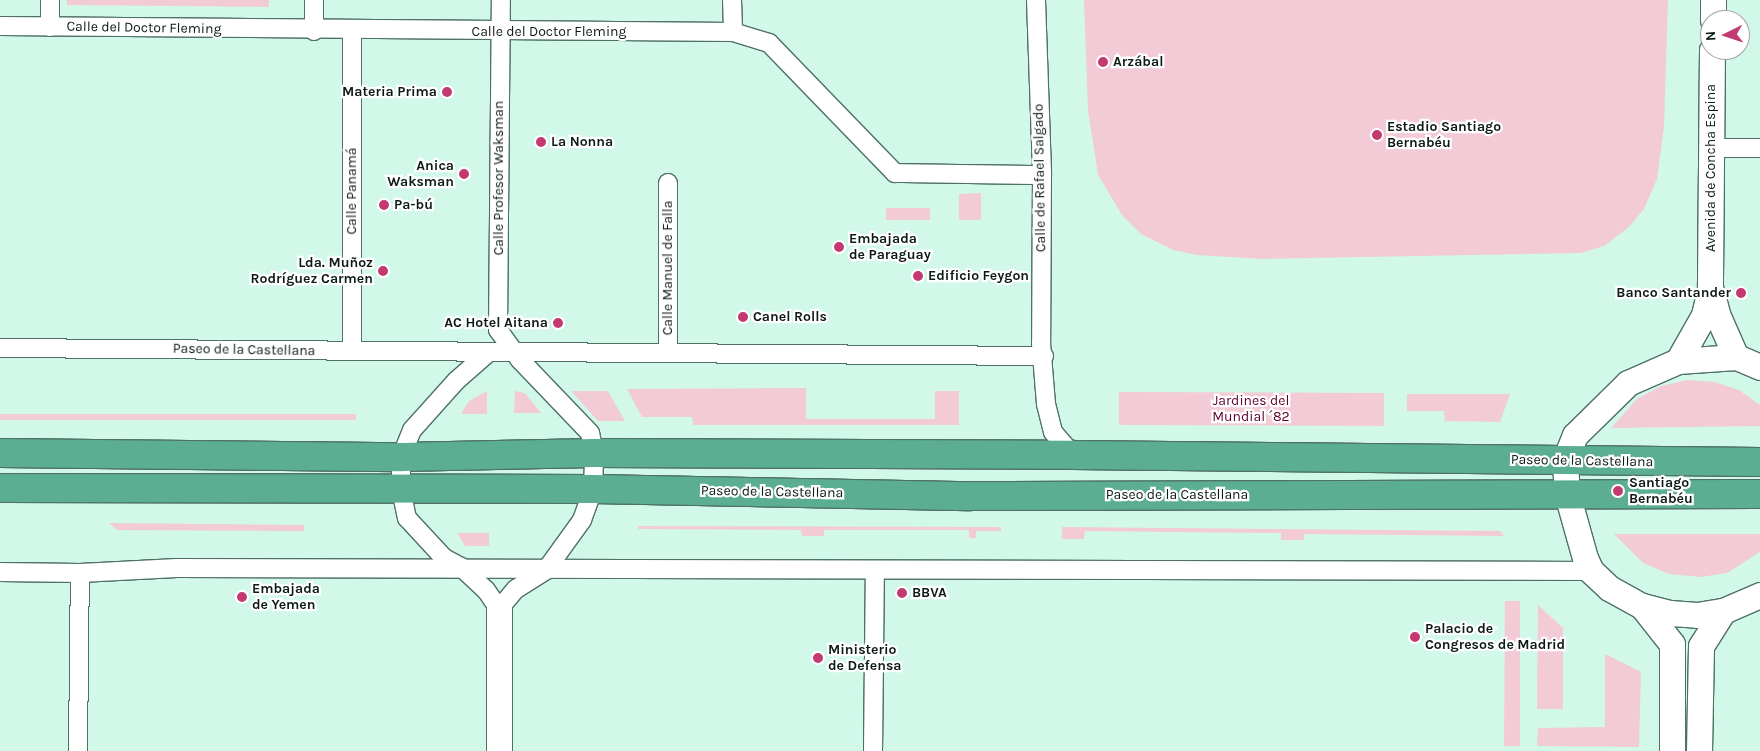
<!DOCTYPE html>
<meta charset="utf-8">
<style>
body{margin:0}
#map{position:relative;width:1760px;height:751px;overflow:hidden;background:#d1f8e9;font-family:Karla,sans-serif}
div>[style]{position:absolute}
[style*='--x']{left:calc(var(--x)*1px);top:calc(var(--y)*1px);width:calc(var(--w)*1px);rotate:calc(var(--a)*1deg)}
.green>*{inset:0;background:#f3cbd6}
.roads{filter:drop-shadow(1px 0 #4e7164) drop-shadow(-1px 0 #4e7164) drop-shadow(0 1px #4e7164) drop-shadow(0 -1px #4e7164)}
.street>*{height:18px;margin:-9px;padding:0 9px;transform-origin:9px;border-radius:9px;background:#fff}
.secondary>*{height:25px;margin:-12.5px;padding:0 12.5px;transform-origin:12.5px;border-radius:12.5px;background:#fff}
.highway>*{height:28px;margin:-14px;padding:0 14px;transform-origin:14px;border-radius:14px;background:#5cae92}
.dots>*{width:14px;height:14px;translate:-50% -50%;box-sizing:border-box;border:2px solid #fff;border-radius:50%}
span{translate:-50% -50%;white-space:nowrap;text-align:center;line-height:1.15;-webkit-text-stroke:4.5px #fff;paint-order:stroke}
.street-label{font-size:14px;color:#0c1a15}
.poi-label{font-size:14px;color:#0c1a15;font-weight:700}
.left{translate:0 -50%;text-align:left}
.right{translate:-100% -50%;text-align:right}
.park-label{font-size:14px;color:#5e012e}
.north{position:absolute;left:1700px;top:10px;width:50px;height:50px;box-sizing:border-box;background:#fff;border:1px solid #9ea3a1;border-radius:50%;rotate:266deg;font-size:14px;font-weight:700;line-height:20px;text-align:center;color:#0c1a15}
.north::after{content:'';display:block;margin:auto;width:18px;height:22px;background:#c33971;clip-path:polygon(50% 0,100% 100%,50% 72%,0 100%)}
</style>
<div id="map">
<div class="green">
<div style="clip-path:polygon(67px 0,269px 0,269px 7px,67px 5px)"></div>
<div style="clip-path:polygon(1084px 0,1668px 0,1664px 126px,1657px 179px,1644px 209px,1629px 227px,1604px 246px,1581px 253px,1262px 259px,1197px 255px,1173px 250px,1141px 234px,1122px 215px,1098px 175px,1088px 110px)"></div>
<div style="clip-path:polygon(981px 193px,981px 220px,959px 220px,959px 194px)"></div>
<div style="clip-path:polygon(886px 208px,930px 208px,930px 220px,886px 220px)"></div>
<div style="clip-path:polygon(1687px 380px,1715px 382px,1739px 390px,1760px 405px,1760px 426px,1611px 428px,1637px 399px,1661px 386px)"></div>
<div style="clip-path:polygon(806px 388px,806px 419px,935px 419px,935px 391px,959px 391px,959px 425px,693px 425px,692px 417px,642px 417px,627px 389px)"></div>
<div style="clip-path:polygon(487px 391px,487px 414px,461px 414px,469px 401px)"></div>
<div style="clip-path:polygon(515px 391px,525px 393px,541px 413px,514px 413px)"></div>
<div style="clip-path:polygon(571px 391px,608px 391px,625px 421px,598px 421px)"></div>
<div style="clip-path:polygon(1119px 392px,1384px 393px,1384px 426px,1119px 425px)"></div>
<div style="clip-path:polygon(1407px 394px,1510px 394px,1500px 422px,1445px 421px,1444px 411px,1407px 411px)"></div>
<div style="clip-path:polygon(0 414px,356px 414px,356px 420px,0 420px)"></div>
<div style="clip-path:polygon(109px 523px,304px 525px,304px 531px,117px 530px)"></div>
<div style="clip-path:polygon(638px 526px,1001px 527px,1001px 531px,976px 531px,976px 538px,969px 538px,969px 530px,824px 530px,824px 536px,802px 536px,801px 530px,638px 529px)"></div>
<div style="clip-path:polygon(1062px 527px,1500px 531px,1504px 536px,1304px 534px,1304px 540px,1281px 540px,1281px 533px,1085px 531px,1084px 539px,1062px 539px)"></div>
<div style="clip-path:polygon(489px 533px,489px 546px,465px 546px,457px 533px)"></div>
<div style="clip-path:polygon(1614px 534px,1760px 534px,1760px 552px,1727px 573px,1701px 577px,1669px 574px,1643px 563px)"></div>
<div style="clip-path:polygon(1505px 601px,1520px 601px,1520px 746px,1504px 746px)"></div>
<div style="clip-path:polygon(1538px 605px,1563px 628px,1563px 709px,1537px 709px)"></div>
<div style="clip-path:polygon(1605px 654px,1641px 672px,1639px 747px,1537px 746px,1538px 728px,1605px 727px)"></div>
</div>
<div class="roads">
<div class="street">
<div style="--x:732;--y:0;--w:32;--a:88"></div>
<div style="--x:1036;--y:0;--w:175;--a:88"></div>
<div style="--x:1042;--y:175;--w:168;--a:90.3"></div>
<div style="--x:1041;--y:343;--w:61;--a:85.3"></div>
<div style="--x:1046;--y:404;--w:29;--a:76"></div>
<div style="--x:1053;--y:432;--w:30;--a:49"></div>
<div style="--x:0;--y:26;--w:733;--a:0.47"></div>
<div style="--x:733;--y:32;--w:38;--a:17"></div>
<div style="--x:769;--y:43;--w:181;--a:45.9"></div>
<div style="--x:895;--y:173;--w:147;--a:0.8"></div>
<div style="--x:50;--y:27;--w:27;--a:-90"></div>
<div style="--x:314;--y:31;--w:31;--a:-90"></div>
<div style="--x:1712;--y:148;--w:48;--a:0"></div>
<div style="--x:668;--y:183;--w:169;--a:90"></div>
<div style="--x:0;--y:348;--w:1044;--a:0.44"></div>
<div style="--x:352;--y:351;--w:320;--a:-90"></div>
<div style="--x:489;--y:352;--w:44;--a:138.7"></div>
<div style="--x:456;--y:381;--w:66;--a:131.9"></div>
<div style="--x:412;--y:430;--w:29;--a:112"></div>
<div style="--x:401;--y:457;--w:33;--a:90"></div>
<div style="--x:401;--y:490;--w:29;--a:78"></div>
<div style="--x:407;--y:518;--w:54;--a:47.2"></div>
<div style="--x:444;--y:558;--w:19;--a:28"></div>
<div style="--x:461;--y:567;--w:34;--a:43"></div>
<div style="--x:486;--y:590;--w:23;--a:56"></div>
<div style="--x:499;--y:609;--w:26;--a:-50"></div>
<div style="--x:516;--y:589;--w:36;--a:-32"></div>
<div style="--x:546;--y:570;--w:62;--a:-54.2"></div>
<div style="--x:582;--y:520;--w:33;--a:-70"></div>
<div style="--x:593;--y:489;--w:36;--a:-88"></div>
<div style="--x:594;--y:453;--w:20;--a:-101"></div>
<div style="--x:590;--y:433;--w:101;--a:-133.8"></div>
<div style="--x:520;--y:360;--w:37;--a:-126"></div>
<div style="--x:498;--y:330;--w:330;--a:-89.5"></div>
<div style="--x:0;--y:572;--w:80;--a:0.7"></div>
<div style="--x:80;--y:573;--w:97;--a:-3"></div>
<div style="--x:177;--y:568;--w:1414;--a:0.12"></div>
<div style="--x:78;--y:751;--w:178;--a:-89.4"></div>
<div style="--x:873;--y:751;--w:181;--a:-89.4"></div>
</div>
<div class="secondary">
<div style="--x:1713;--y:20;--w:20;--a:-90"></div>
<div style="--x:1712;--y:50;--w:237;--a:90.5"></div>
<div style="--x:1710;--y:287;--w:28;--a:75"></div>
<div style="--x:1717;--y:314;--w:47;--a:66.2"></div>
<div style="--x:1678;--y:361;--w:53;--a:-60.5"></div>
<div style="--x:1704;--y:315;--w:27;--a:-77"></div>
<div style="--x:1760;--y:367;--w:26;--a:-157"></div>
<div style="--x:1736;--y:357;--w:58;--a:176.1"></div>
<div style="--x:1678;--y:361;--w:55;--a:156.3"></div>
<div style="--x:1628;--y:383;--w:74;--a:135.5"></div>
<div style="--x:1575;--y:435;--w:27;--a:112"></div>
<div style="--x:1565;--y:460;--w:34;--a:87"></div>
<div style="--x:1567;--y:494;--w:66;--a:74.3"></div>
<div style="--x:1585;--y:558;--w:14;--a:65"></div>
<div style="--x:1591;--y:571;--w:25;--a:43"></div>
<div style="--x:1609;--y:588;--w:38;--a:29"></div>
<div style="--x:1642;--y:606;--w:29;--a:14"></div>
<div style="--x:1670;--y:613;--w:27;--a:4"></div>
<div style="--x:1697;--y:615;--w:26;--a:-9"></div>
<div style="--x:1723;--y:611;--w:40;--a:-23.4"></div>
<div style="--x:1642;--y:606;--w:48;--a:51.7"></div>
<div style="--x:1672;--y:644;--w:107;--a:90"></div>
<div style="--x:499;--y:609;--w:142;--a:90"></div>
<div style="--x:1699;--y:751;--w:105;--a:-88.9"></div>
<div style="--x:1701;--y:646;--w:41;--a:-57.8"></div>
</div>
<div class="highway">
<div style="--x:0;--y:453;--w:401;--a:0.6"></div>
<div style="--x:401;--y:457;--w:193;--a:-1.2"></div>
<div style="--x:594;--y:453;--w:479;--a:0.2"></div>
<div style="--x:1073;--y:455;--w:687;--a:0.58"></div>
<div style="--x:0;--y:488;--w:593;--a:0.1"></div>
<div style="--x:593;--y:489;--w:377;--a:1.1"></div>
<div style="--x:970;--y:496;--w:790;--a:-0.15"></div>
</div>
</div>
<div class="dots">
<div style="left:1103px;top:62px;background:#c33971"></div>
<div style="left:447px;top:92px;background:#c33971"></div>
<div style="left:1377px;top:135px;background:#c33971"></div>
<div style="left:541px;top:142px;background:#c33971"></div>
<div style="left:464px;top:174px;background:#c33971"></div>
<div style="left:384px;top:205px;background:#c33971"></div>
<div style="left:839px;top:247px;background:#c33971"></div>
<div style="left:383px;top:271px;background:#c33971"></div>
<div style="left:918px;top:276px;background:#c33971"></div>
<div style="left:1741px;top:293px;background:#c33971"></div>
<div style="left:743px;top:317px;background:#c33971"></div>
<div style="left:558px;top:323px;background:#c33971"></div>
<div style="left:1618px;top:491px;background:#c33971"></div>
<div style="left:902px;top:593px;background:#c33971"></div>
<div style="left:242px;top:597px;background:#c33971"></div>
<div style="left:1415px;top:637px;background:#c33971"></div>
<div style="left:818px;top:658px;background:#c33971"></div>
</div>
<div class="street-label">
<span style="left:144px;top:28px;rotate:1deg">Calle del Doctor Fleming</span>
<span style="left:549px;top:32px">Calle del Doctor Fleming</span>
<span style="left:1711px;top:168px;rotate:-90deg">Avenida de Concha Espina</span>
<span style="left:499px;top:178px;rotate:-90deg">Calle Profesor Waksman</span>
<span style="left:1040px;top:178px;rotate:-91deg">Calle de Rafael Salgado</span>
<span style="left:352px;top:191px;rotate:-90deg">Calle Panamá</span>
<span style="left:668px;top:268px;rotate:-90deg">Calle Manuel de Falla</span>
<span style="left:244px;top:350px;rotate:1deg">Paseo de la Castellana</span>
<span style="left:1582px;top:461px;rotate:1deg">Paseo de la Castellana</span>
<span style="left:772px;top:492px;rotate:1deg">Paseo de la Castellana</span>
<span style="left:1177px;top:495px">Paseo de la Castellana</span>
</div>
<div class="poi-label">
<span class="left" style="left:1113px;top:62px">Arzábal</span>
<span class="right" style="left:437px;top:92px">Materia Prima</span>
<span class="left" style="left:1387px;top:135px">Estadio Santiago<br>Bernabéu</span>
<span class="left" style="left:551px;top:142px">La Nonna</span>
<span class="right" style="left:454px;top:174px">Anica<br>Waksman</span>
<span class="left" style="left:394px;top:205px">Pa-bú</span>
<span class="left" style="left:849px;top:247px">Embajada<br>de Paraguay</span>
<span class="right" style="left:373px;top:271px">Lda. Muñoz<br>Rodríguez Carmen</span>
<span class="left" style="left:928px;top:276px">Edificio Feygon</span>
<span class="right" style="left:1731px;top:293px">Banco Santander</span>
<span class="left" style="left:753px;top:317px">Canel Rolls</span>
<span class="right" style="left:548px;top:323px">AC Hotel Aitana</span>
<span class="left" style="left:1629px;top:491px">Santiago<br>Bernabéu</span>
<span class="left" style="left:252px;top:597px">Embajada<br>de Yemen</span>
<span class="left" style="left:912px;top:593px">BBVA</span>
<span class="left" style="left:1425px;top:637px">Palacio de<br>Congresos de Madrid</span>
<span class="left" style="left:828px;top:658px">Ministerio<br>de Defensa</span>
</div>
<div class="park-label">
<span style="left:1251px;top:409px">Jardines del<br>Mundial ´82</span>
</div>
<div class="north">N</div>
</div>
